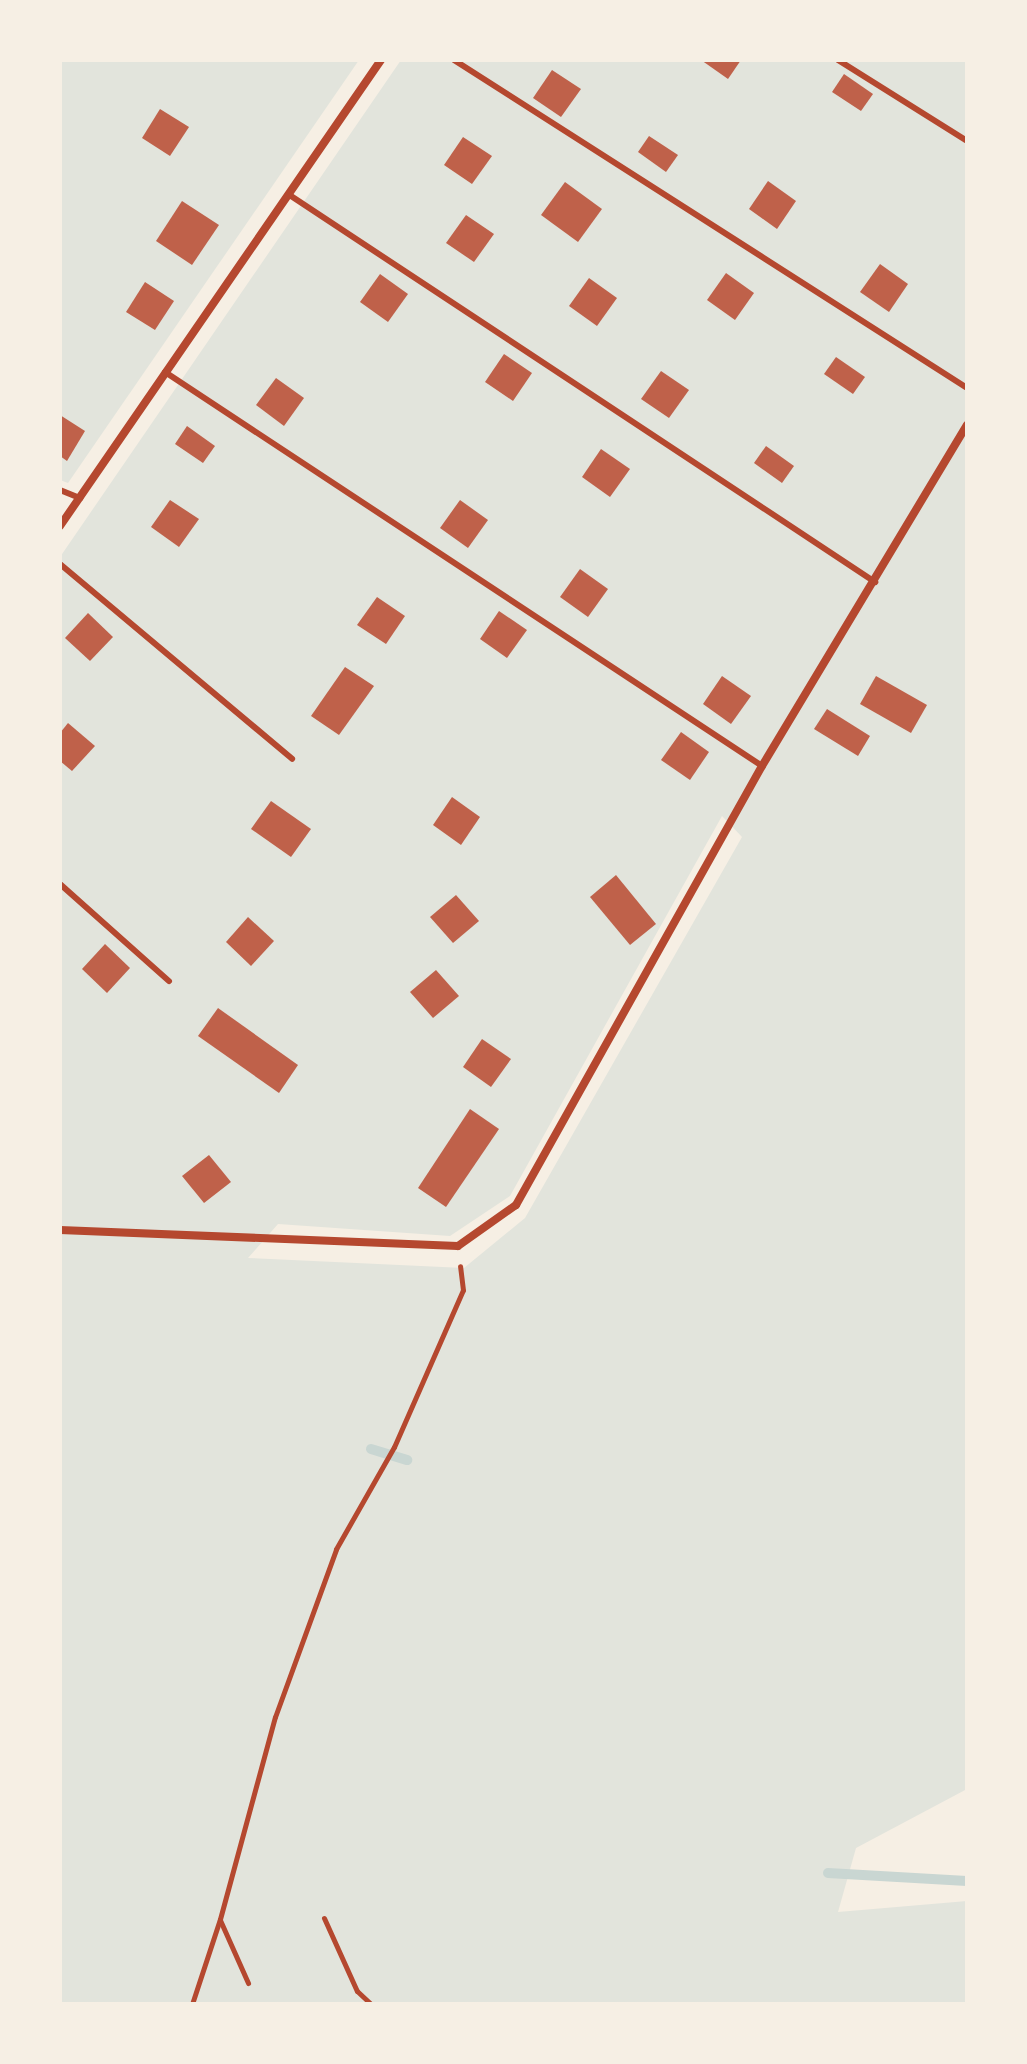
<!DOCTYPE html>
<style>
body{margin:0}
#map{position:relative;width:1027px;height:2064px;overflow:hidden;background:#f6efe4;font-family:"Fira Sans",sans-serif}
div>[style]{position:absolute}
[style*='--x']{left:calc(var(--x)*1px);top:calc(var(--y)*1px);width:calc(var(--w)*1px);rotate:calc(var(--a)*1deg)}
.green>*{inset:0;background:#e2e4dc}
.stream>*{height:10px;margin:-5px;padding:0 5px;transform-origin:5px;border-radius:5px;background:#c9d6d2}
.building>*{inset:0;background:#bf614a}
.path>*{height:5px;margin:-2.5px;padding:0 2.5px;transform-origin:2.5px;border-radius:2.5px;background:#b5482f}
.service>*{height:6px;margin:-3px;padding:0 3px;transform-origin:3px;border-radius:3px;background:#b5482f}
.minor>*{height:8px;margin:-4px;padding:0 4px;transform-origin:4px;border-radius:4px;background:#b5482f}
span{translate:-50% -50%;white-space:nowrap;text-align:center;line-height:1.15;-webkit-text-stroke:8px #f6efe4;paint-order:stroke}
.frame{position:absolute;inset:0;border:62px solid #f6efe4;pointer-events:none}
</style>
<div id="map">
<div class="green">
<div style="clip-path:polygon(60px 60px,359px 60px,68px 483px,60px 480px)"></div>
<div style="clip-path:polygon(evenodd,401px 60px,967px 60px,967px 1789px,856px 1848px,838px 1912px,967px 1901px,967px 2004px,60px 2004px,60px 557px,401px 60px,722px 816px,742px 837px,525px 1218px,464px 1268px,248px 1258px,278px 1224px,450px 1236px,510px 1196px,722px 816px)"></div>
</div>
<div class="stream">
<div style="--x:371;--y:1449;--w:38;--a:17"></div>
<div style="--x:828;--y:1873;--w:139;--a:3.3"></div>
</div>
<div class="building">
<div style="clip-path:polygon(701px 60px,741px 60px,728px 79px)"></div>
<div style="clip-path:polygon(552px 70px,581px 89px,561px 117px,533px 98px)"></div>
<div style="clip-path:polygon(844px 74px,873px 94px,861px 111px,832px 92px)"></div>
<div style="clip-path:polygon(160px 109px,189px 127px,170px 156px,142px 138px)"></div>
<div style="clip-path:polygon(649px 136px,678px 155px,666px 172px,638px 152px)"></div>
<div style="clip-path:polygon(463px 137px,492px 156px,472px 184px,444px 165px)"></div>
<div style="clip-path:polygon(768px 181px,796px 201px,777px 229px,749px 209px)"></div>
<div style="clip-path:polygon(565px 182px,602px 209px,578px 242px,541px 215px)"></div>
<div style="clip-path:polygon(182px 201px,219px 225px,192px 265px,156px 241px)"></div>
<div style="clip-path:polygon(466px 215px,494px 234px,474px 262px,446px 243px)"></div>
<div style="clip-path:polygon(880px 264px,908px 284px,889px 312px,860px 292px)"></div>
<div style="clip-path:polygon(726px 273px,754px 293px,735px 320px,707px 300px)"></div>
<div style="clip-path:polygon(380px 274px,408px 294px,388px 322px,360px 302px)"></div>
<div style="clip-path:polygon(589px 278px,617px 298px,597px 326px,569px 306px)"></div>
<div style="clip-path:polygon(145px 282px,174px 301px,155px 330px,126px 312px)"></div>
<div style="clip-path:polygon(504px 354px,532px 373px,513px 401px,485px 382px)"></div>
<div style="clip-path:polygon(836px 357px,865px 377px,853px 394px,824px 374px)"></div>
<div style="clip-path:polygon(661px 371px,689px 390px,669px 418px,641px 399px)"></div>
<div style="clip-path:polygon(276px 378px,304px 398px,284px 426px,256px 405px)"></div>
<div style="clip-path:polygon(60px 415px,85px 431px,67px 461px,60px 456px)"></div>
<div style="clip-path:polygon(187px 426px,215px 446px,203px 463px,175px 444px)"></div>
<div style="clip-path:polygon(766px 446px,794px 466px,782px 483px,754px 463px)"></div>
<div style="clip-path:polygon(601px 449px,630px 469px,610px 497px,582px 477px)"></div>
<div style="clip-path:polygon(170px 500px,199px 519px,179px 547px,151px 527px)"></div>
<div style="clip-path:polygon(460px 500px,488px 520px,468px 548px,440px 528px)"></div>
<div style="clip-path:polygon(580px 569px,608px 589px,588px 617px,560px 597px)"></div>
<div style="clip-path:polygon(377px 597px,405px 616px,386px 644px,357px 625px)"></div>
<div style="clip-path:polygon(499px 611px,527px 630px,507px 658px,480px 639px)"></div>
<div style="clip-path:polygon(88px 613px,113px 637px,90px 661px,65px 638px)"></div>
<div style="clip-path:polygon(345px 667px,374px 686px,339px 735px,311px 716px)"></div>
<div style="clip-path:polygon(722px 676px,751px 696px,731px 724px,703px 704px)"></div>
<div style="clip-path:polygon(876px 676px,927px 705px,911px 733px,860px 704px)"></div>
<div style="clip-path:polygon(827px 709px,870px 736px,858px 756px,814px 729px)"></div>
<div style="clip-path:polygon(68px 723px,95px 746px,72px 771px,60px 761px,60px 733px)"></div>
<div style="clip-path:polygon(681px 732px,709px 752px,690px 780px,661px 760px)"></div>
<div style="clip-path:polygon(452px 797px,480px 817px,461px 845px,433px 825px)"></div>
<div style="clip-path:polygon(271px 801px,311px 829px,291px 857px,251px 829px)"></div>
<div style="clip-path:polygon(616px 875px,656px 924px,630px 945px,590px 897px)"></div>
<div style="clip-path:polygon(456px 895px,479px 921px,453px 943px,430px 917px)"></div>
<div style="clip-path:polygon(248px 917px,274px 941px,251px 966px,226px 942px)"></div>
<div style="clip-path:polygon(105px 944px,130px 968px,107px 993px,82px 969px)"></div>
<div style="clip-path:polygon(436px 970px,459px 996px,433px 1018px,410px 992px)"></div>
<div style="clip-path:polygon(218px 1008px,298px 1065px,279px 1093px,198px 1036px)"></div>
<div style="clip-path:polygon(482px 1039px,511px 1059px,491px 1087px,463px 1067px)"></div>
<div style="clip-path:polygon(470px 1109px,499px 1129px,446px 1207px,418px 1188px)"></div>
<div style="clip-path:polygon(209px 1155px,231px 1182px,204px 1203px,182px 1176px)"></div>
</div>
<div class="path">
<div style="--x:324;--y:1918;--w:80;--a:65.7"></div>
<div style="--x:357;--y:1991;--w:19;--a:43"></div>
<div style="--x:220;--y:1920;--w:69;--a:66"></div>
<div style="--x:192;--y:2004;--w:89;--a:-71.8"></div>
<div style="--x:220;--y:1919;--w:209;--a:-74.8"></div>
<div style="--x:275;--y:1717;--w:179;--a:-70"></div>
<div style="--x:336;--y:1549;--w:117;--a:-60.4"></div>
<div style="--x:394;--y:1447;--w:171;--a:-66.3"></div>
<div style="--x:463;--y:1290;--w:24;--a:-97"></div>
</div>
<div class="service">
<div style="--x:454;--y:60;--w:609;--a:32.59"></div>
<div style="--x:838;--y:60;--w:152;--a:32.1"></div>
<div style="--x:288;--y:194;--w:704;--a:33.46"></div>
<div style="--x:165;--y:372;--w:715;--a:33.42"></div>
<div style="--x:60;--y:490;--w:22;--a:22"></div>
<div style="--x:60;--y:564;--w:303;--a:40"></div>
<div style="--x:60;--y:884;--w:146;--a:41.7"></div>
</div>
<div class="minor">
<div style="--x:60;--y:526;--w:566;--a:-55.44"></div>
<div style="--x:60;--y:1230;--w:398;--a:2.3"></div>
<div style="--x:458;--y:1246;--w:71;--a:-35.3"></div>
<div style="--x:516;--y:1205;--w:503;--a:-60.74"></div>
<div style="--x:762;--y:766;--w:398;--a:-59"></div>
</div>
<div class="frame"></div>
</div>
